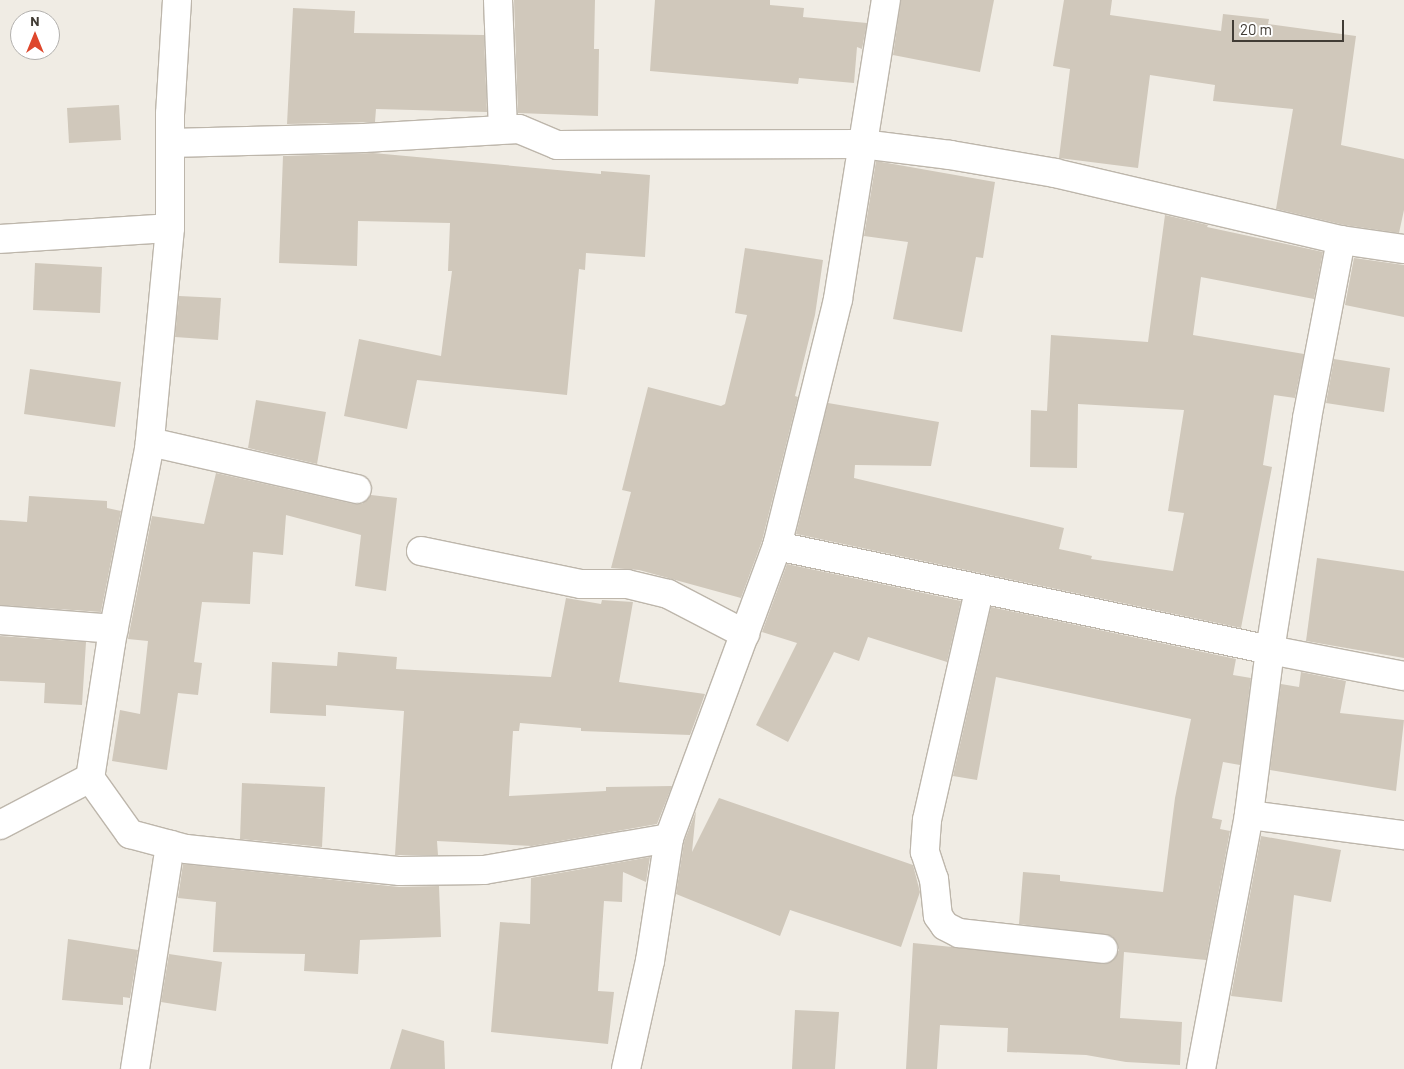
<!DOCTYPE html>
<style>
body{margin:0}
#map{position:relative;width:1404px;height:1069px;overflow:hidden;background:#f0ece4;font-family:Barlow,sans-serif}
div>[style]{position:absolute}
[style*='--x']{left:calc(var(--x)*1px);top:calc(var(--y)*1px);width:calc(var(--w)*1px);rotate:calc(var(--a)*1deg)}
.building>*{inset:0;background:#d0c8bb}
.roads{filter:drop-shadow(1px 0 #bdb6ab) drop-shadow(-1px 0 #bdb6ab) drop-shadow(0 1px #bdb6ab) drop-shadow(0 -1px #bdb6ab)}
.street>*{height:28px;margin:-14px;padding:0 14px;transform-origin:14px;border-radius:14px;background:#fff}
span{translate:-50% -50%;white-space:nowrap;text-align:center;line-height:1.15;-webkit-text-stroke:4.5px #fff;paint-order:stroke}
.north{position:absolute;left:10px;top:10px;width:50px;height:50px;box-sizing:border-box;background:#fff;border:1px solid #b3b1ae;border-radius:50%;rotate:0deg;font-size:14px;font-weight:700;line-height:20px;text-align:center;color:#413c35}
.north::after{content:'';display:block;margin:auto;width:18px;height:22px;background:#de472c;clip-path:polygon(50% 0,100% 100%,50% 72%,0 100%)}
.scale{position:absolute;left:1232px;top:20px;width:112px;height:22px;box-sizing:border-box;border:2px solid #413c35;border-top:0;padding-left:6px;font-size:15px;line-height:18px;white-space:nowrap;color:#413c35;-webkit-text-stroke:4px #fff;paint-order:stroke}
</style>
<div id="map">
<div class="building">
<div style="clip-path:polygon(514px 0,595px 0,594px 49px,599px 49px,598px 116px,518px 113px)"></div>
<div style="clip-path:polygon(655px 0,770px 0,770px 5px,804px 8px,803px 17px,867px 23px,862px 49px,857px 47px,854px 83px,799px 78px,798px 84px,650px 71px)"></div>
<div style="clip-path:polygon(901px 0,994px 0,980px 72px,893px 55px)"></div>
<div style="clip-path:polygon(1064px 0,1112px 0,1110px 15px,1221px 31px,1223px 14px,1269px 19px,1268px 24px,1356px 36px,1341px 145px,1404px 159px,1404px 210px,1399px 233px,1344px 225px,1276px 209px,1293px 109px,1213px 101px,1215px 85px,1150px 75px,1138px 168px,1059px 158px,1070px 69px,1053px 66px)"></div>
<div style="clip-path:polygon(293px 8px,355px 11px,354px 33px,484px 35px,487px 112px,376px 109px,375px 122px,287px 124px)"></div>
<div style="clip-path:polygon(119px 105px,121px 140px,69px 143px,67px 108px)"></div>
<div style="clip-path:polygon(373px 153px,601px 174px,601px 171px,650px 175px,645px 257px,586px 253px,585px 270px,579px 269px,567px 395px,417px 380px,407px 429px,344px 416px,359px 339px,441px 356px,452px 271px,448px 271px,450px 223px,358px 221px,357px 266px,279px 263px,283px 156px)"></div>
<div style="clip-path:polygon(876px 161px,995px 182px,983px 258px,976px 257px,962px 332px,893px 319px,908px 242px,864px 236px)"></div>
<div style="clip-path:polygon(1165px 215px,1208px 225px,1207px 227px,1323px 252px,1314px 299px,1201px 277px,1193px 335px,1304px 354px,1295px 398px,1274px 395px,1263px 465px,1272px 467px,1241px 628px,796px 534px,828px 403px,939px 422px,931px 466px,855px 465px,854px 478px,1064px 528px,1059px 549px,1092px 556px,1091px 559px,1173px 571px,1184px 513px,1168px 511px,1184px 410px,1078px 404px,1077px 468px,1030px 467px,1031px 410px,1047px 411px,1051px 335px,1148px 342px)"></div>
<div style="clip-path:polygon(745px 248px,823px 260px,815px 315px,795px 396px,798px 397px,762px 541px,741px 598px,639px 570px,611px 568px,631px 492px,622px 490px,648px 387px,721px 406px,725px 404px,747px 315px,735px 313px)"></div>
<div style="clip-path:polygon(1354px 258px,1404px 265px,1404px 317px,1345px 305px)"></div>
<div style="clip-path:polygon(35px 263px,102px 267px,100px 313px,33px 310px)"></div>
<div style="clip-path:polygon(179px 296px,221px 298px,218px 340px,175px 337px)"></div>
<div style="clip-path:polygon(1334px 359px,1390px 368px,1384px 412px,1326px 403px)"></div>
<div style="clip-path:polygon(30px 369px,121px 382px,115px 427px,24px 414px)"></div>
<div style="clip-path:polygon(256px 400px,326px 412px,317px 464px,248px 448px)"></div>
<div style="clip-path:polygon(216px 473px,354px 504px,362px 504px,371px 495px,397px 498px,386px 591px,355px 586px,361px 535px,286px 515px,283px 555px,253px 552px,250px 604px,202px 602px,194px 662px,202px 663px,198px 695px,178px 693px,167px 770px,112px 761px,120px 710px,140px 714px,148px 641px,128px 639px,152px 516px,204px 524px)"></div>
<div style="clip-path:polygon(29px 496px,107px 501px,107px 508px,121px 511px,101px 612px,0 605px,0 520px,27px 522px)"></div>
<div style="clip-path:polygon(1317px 558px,1404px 571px,1404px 658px,1306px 641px)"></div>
<div style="clip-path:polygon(787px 564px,961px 601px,947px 662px,868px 637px,859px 661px,834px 652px,788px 742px,756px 725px,797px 643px,762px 632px)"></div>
<div style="clip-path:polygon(566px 598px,601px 604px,602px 600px,633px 602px,619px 682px,705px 694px,690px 735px,581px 731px,581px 728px,520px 723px,519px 731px,513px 731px,509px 796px,606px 791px,606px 787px,672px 786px,657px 824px,532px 846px,437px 841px,438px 855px,395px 855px,404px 711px,326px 705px,326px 716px,270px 713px,272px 662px,337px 666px,338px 652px,397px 657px,396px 669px,551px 677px)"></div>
<div style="clip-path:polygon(991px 607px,1236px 659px,1233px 675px,1251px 678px,1240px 765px,1223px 762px,1212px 818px,1222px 820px,1220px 829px,1230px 831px,1206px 960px,1124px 952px,1120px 1018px,1182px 1022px,1180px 1065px,1126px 1062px,1086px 1055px,1007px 1052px,1008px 1028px,940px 1025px,937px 1069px,906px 1069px,913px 943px,1109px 963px,1119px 950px,1112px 936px,1019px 924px,1023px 872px,1060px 875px,1060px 881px,1163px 892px,1175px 798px,1191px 719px,996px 677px,977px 780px,953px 776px)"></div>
<div style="clip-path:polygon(0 636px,86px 642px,82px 705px,44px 703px,45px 683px,0 681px)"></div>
<div style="clip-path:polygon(1301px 672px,1346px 681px,1340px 713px,1404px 720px,1396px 791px,1270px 770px,1281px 684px,1299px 687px)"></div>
<div style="clip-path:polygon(242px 783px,325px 787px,322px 847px,240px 839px)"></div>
<div style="clip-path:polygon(719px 798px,913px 865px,920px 892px,901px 947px,790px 910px,780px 936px,676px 894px,684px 842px,696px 811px,692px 852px)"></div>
<div style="clip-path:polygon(1261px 836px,1341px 850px,1331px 902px,1294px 895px,1282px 1002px,1231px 996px)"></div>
<div style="clip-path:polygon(650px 857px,646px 882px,623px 872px,622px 902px,604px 901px,598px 991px,614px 992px,608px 1044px,491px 1032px,500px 922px,530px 924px,531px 878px)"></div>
<div style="clip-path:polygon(183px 864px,399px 887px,439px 886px,441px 937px,360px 940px,358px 974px,304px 971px,305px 954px,213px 952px,216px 902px,178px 898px)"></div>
<div style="clip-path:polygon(68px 939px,138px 950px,130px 998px,123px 997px,123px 1005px,62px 1000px)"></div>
<div style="clip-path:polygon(169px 954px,222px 962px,216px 1011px,161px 1002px)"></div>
<div style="clip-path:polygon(795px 1010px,839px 1012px,835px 1069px,792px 1069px)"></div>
<div style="clip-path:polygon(402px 1029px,444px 1041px,445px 1069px,390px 1069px)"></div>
</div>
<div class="roads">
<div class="street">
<div style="--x:177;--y:0;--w:114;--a:93.5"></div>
<div style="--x:170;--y:114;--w:114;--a:90"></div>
<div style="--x:170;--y:228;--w:222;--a:95.4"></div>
<div style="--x:149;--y:449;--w:198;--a:101.1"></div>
<div style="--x:111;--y:643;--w:137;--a:98.8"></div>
<div style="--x:90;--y:778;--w:69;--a:54.5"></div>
<div style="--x:130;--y:834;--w:58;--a:15"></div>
<div style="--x:186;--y:849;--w:215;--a:5.9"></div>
<div style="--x:400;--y:871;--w:84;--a:-0.7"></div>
<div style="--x:484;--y:870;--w:188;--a:-9.8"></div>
<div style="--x:498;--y:0;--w:129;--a:87.8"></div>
<div style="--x:170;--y:143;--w:194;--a:-1.5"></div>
<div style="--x:364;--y:138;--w:155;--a:-3.3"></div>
<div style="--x:519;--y:129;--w:41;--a:22.8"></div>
<div style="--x:557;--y:145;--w:305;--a:-0.2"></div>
<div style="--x:862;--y:144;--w:89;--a:7.1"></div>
<div style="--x:950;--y:155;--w:107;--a:9.7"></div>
<div style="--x:1055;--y:173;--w:294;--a:13.2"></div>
<div style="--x:1341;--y:240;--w:182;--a:100.8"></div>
<div style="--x:1307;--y:419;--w:234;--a:99.1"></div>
<div style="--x:1270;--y:650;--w:136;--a:11"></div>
<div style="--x:0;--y:239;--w:170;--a:-3.7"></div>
<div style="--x:1341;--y:240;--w:64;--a:8.1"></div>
<div style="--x:150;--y:442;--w:212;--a:12.8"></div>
<div style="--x:777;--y:546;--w:504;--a:11.91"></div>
<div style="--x:1270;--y:650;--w:166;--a:97.3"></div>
<div style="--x:1249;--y:815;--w:258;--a:100.7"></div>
<div style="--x:421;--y:551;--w:163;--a:11.7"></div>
<div style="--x:581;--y:584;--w:46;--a:0"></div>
<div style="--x:627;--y:584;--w:42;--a:13.7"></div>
<div style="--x:668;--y:594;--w:87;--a:27.5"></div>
<div style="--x:979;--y:591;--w:235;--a:102.8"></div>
<div style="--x:927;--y:820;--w:32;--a:94"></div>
<div style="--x:925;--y:852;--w:28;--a:72"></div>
<div style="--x:934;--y:879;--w:37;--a:84"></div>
<div style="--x:938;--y:916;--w:12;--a:55"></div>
<div style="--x:945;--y:926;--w:16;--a:27"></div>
<div style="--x:959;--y:933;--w:145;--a:6.3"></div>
<div style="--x:0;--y:620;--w:114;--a:4.5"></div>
<div style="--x:1249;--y:815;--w:156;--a:7.4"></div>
<div style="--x:0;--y:825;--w:102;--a:-27.6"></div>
<div style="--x:135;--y:1069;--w:227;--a:-81.1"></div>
<div style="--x:626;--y:1069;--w:111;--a:-77.5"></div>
<div style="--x:650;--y:961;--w:124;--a:-81.2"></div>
<div style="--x:669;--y:838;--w:311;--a:-69.7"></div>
<div style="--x:777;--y:546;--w:254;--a:-76.1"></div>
<div style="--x:838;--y:299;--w:303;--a:-80.9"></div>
</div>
</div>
<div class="north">N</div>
<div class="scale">20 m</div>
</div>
